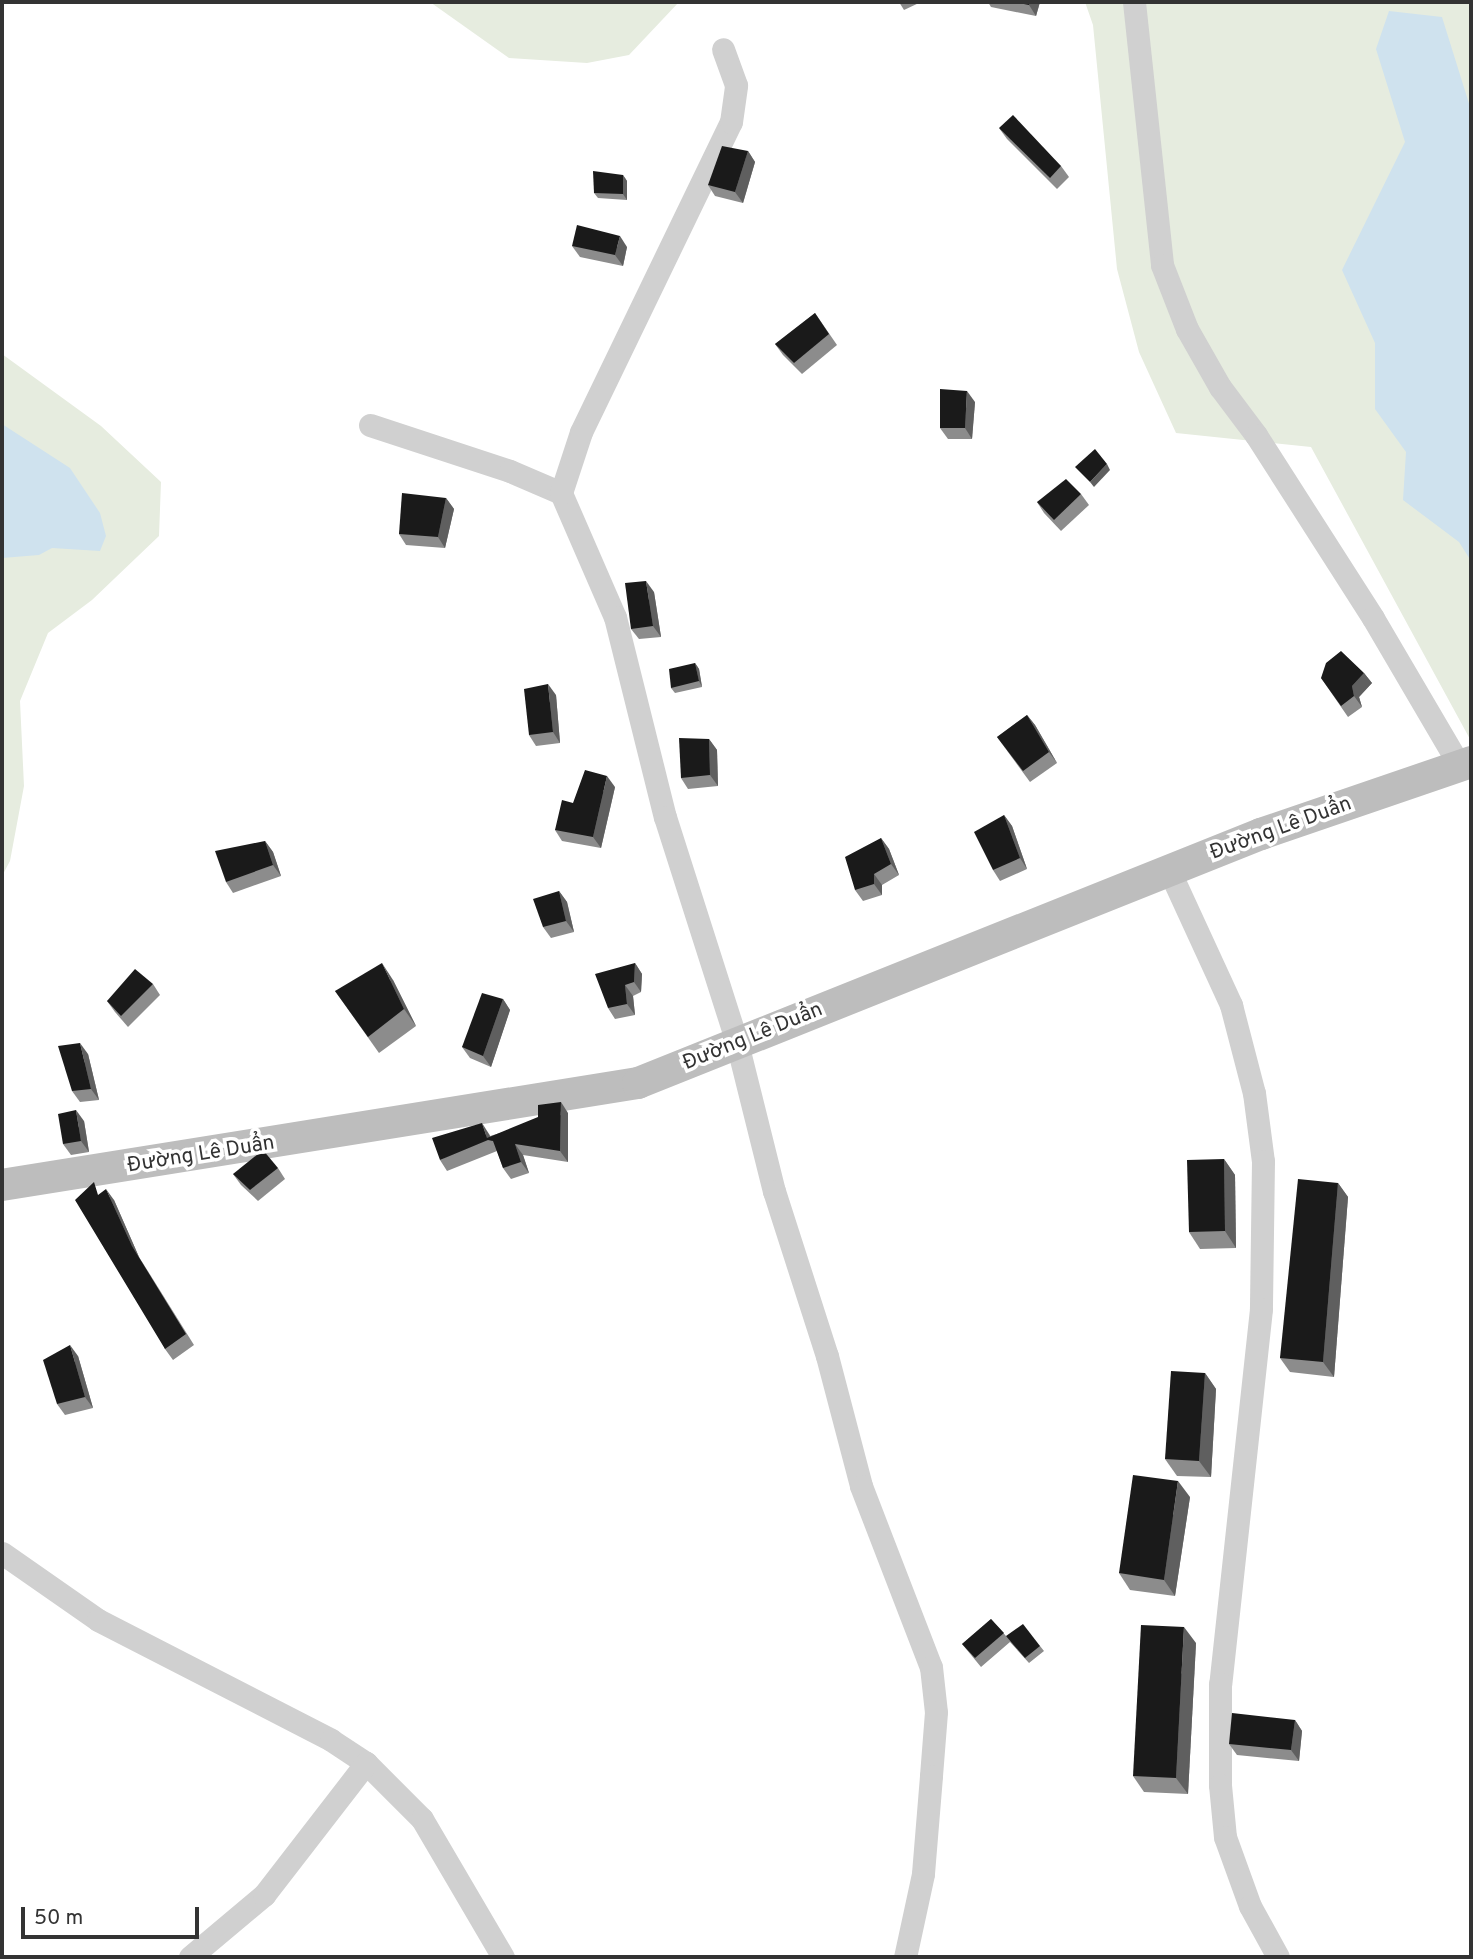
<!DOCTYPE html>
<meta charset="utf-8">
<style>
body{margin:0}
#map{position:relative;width:1473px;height:1959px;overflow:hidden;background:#fff;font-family:Overpass,sans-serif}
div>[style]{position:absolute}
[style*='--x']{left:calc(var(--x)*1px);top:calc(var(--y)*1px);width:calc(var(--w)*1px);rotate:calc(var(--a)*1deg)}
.green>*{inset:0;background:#e6ecdf}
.water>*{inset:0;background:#cfe2ee}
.minor>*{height:23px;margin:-11.5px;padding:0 11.5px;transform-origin:11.5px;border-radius:11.5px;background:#d0d0d0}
.secondary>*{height:32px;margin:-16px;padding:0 16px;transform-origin:16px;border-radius:16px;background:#bdbdbd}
.wall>*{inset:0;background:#8c8c8c}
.shaded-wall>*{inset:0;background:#5f5f5f}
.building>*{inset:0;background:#1a1a1a}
span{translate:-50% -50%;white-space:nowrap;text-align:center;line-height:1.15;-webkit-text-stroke:7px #fff;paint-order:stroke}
.street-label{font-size:21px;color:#333}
.frame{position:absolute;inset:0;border:4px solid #333;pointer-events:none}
.scale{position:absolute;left:21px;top:1907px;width:178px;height:32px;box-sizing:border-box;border:4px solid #333;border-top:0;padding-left:9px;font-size:21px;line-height:24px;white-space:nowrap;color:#333;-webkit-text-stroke:5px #fff;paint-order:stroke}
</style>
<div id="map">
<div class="green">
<div style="clip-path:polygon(430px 2px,679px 2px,629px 55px,587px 63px,509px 58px)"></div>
<div style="clip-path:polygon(1085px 2px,1471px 2px,1471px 741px,1311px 447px,1176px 433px,1139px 352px,1117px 269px,1093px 25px)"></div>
<div style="clip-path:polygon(2px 354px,101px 426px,161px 482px,159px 536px,92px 600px,48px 633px,20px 701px,24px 786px,10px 861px,2px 876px)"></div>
</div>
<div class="water">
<div style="clip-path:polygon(1389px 11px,1442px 17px,1471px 110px,1471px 561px,1459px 542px,1403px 500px,1406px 452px,1375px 409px,1375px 343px,1342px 270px,1405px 142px,1376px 49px)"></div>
<div style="clip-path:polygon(2px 424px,70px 468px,100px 513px,106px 536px,100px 551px,52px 548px,39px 555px,2px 558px)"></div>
</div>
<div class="minor">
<div style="--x:1134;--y:2;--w:264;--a:83.9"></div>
<div style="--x:1162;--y:265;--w:69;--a:68.7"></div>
<div style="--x:1187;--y:329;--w:67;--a:60.4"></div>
<div style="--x:1220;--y:387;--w:60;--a:53.1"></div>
<div style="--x:1256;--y:435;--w:217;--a:57.4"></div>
<div style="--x:1373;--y:618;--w:172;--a:59.6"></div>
<div style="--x:370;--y:425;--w:147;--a:18.2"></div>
<div style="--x:510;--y:471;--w:56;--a:23.3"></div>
<div style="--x:561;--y:493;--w:135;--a:66.5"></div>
<div style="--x:615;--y:617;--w:206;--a:76"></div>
<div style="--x:665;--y:817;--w:237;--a:72.3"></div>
<div style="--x:737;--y:1043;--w:153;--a:76"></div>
<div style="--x:774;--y:1191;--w:173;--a:72.2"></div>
<div style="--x:827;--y:1356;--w:134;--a:75.3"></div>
<div style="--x:861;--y:1486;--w:194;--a:68.9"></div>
<div style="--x:931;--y:1667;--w:45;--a:83.7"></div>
<div style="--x:936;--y:1712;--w:64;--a:94.5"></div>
<div style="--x:931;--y:1776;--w:98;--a:94.7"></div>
<div style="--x:923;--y:1874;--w:85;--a:102.2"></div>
<div style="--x:561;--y:493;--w:64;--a:-71.8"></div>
<div style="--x:581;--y:432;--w:344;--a:-64.2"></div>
<div style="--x:731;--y:122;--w:37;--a:-82"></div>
<div style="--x:736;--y:85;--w:38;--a:-110"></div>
<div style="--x:1169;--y:870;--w:149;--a:65.3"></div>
<div style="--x:1231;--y:1005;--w:91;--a:75.4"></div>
<div style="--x:1254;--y:1093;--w:69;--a:82.5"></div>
<div style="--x:1263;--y:1161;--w:148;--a:90.8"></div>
<div style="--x:1261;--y:1309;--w:377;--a:96.2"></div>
<div style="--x:1220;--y:1684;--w:101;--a:90"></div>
<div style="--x:1220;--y:1785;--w:52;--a:84.5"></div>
<div style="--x:1225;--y:1837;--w:73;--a:70.1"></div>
<div style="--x:1250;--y:1906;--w:58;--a:61.2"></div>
<div style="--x:2;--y:1553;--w:117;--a:34.9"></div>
<div style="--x:98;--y:1620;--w:262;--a:27.2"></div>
<div style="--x:331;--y:1740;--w:42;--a:33.3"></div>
<div style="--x:366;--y:1763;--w:79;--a:45"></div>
<div style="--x:422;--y:1819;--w:160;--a:59.6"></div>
<div style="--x:190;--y:1957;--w:97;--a:-40"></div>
<div style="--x:264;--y:1895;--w:167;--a:-52.3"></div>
</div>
<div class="secondary">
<div style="--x:2;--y:1185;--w:644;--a:-9.11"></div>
<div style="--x:638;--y:1083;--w:671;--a:-21.79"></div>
<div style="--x:1261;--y:834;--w:222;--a:-18.9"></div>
</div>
<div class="wall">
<div style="clip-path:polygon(899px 2px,921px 2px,904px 10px)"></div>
<div style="clip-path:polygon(988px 2px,1040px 2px,1036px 16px,991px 7px)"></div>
<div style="clip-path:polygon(999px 128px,1061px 166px,1069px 177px,1057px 189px,1007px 139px)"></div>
<div style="clip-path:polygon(748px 151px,755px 162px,743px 203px,715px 196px,708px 185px)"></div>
<div style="clip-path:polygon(623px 175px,627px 181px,627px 200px,598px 198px,594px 193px)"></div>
<div style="clip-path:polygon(572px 246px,627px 247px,623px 266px,580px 257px)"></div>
<div style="clip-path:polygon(815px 313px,837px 345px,802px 374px,783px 355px,775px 344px)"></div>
<div style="clip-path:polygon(975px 402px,972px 439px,948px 439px,940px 428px)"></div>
<div style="clip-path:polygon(1081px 494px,1089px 505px,1061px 531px,1044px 513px,1037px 502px)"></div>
<div style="clip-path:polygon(446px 498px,454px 509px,445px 548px,406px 545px,399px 534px)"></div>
<div style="clip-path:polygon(654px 592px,661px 637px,639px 639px,631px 629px)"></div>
<div style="clip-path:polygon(695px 663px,699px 669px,702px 687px,675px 693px,671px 688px)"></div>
<div style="clip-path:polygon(1364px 673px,1372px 683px,1359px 697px,1362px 707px,1348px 717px,1321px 678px)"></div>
<div style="clip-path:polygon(556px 695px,560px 743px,536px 746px,529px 735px)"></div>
<div style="clip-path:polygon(1027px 715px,1035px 725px,1057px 763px,1030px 782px,997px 737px)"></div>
<div style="clip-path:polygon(709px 739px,717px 750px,718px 786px,688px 789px,681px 778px)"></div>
<div style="clip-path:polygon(615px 787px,601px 848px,562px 841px,555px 830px,573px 803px)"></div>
<div style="clip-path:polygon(1004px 815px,1012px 826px,1027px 869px,1000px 881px,993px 870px)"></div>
<div style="clip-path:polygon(881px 838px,889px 849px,899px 875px,882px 885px,882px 895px,863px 901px,855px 890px)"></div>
<div style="clip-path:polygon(265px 841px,273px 852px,281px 876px,233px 893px,226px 882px)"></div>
<div style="clip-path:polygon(559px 891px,567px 902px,574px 932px,551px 938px,543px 927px)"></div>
<div style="clip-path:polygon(635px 963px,642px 974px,641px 992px,633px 996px,635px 1015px,615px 1019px,608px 1008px)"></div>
<div style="clip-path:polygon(393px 980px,416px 1026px,379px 1053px,335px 991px)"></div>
<div style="clip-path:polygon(153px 984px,160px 995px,128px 1027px,115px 1012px,107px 1001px)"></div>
<div style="clip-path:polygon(503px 999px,510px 1010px,491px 1067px,470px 1058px,462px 1047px)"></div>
<div style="clip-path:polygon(88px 1054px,99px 1100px,80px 1102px,72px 1091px)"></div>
<div style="clip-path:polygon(568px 1113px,568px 1162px,523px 1155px,529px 1173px,511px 1179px,503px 1168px,497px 1151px,447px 1171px,440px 1160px,489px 1134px,490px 1136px)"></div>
<div style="clip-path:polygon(84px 1121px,89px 1152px,71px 1155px,63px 1144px)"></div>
<div style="clip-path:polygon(1224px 1159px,1235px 1175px,1236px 1248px,1200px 1249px,1189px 1232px)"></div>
<div style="clip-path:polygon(278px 1168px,285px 1179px,258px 1201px,241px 1185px,233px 1174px)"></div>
<div style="clip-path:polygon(1338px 1183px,1348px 1197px,1334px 1377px,1290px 1372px,1280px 1358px)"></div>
<div style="clip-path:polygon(101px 1193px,114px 1200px,139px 1257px,194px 1345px,173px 1360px,165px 1349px)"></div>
<div style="clip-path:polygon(78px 1356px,93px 1408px,65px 1415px,57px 1404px)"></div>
<div style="clip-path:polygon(1205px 1373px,1216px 1389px,1211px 1477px,1177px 1476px,1165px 1459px)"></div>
<div style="clip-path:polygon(1190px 1497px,1175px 1596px,1130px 1590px,1119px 1573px)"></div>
<div style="clip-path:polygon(991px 1619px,1006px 1636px,1040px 1646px,1044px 1651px,1029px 1663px,1010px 1642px,981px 1667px,962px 1644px)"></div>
<div style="clip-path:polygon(1196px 1643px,1188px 1794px,1144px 1792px,1133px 1776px)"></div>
<div style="clip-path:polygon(1295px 1720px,1302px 1731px,1299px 1761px,1237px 1755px,1229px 1744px)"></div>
</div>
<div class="shaded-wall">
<div style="clip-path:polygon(1030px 2px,1040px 2px,1036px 16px,1029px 5px)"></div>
<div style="clip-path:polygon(748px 151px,755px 162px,743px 203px,735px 192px)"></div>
<div style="clip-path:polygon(623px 175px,627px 181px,627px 200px,623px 194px)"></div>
<div style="clip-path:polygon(620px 236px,627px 247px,623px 266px,615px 255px)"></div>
<div style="clip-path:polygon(967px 391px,975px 402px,972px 439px,965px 428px)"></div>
<div style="clip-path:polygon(1107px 464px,1110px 470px,1094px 487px,1090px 482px)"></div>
<div style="clip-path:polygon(446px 498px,454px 509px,445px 548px,438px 537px)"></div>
<div style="clip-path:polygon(646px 581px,654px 592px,661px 637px,653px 626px)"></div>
<div style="clip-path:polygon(695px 663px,699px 669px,702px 687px,699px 681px)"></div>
<div style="clip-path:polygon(1364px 673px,1372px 683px,1359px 697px,1362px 707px,1354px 696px,1352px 686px)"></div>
<div style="clip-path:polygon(548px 684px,556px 695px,560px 743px,553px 732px)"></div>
<div style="clip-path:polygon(1027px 715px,1035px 725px,1057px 763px,1049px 752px)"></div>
<div style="clip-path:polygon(709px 739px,717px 750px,718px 786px,710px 775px)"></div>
<div style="clip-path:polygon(607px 776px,615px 787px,601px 848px,593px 837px)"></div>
<div style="clip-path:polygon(1004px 815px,1012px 826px,1027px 869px,1020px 858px)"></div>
<div style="clip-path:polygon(881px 838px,889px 849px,899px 875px,891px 864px)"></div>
<div style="clip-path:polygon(265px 841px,273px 852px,281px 876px,273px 865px)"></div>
<div style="clip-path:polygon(874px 874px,882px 885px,882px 895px,874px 884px)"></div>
<div style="clip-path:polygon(559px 891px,567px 902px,574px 932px,566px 921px)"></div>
<div style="clip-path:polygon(382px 963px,393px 980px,416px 1026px,404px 1009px)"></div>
<div style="clip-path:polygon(635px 963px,642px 974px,641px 992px,634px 982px)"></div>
<div style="clip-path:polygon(625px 985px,633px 996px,635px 1015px,627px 1004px)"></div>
<div style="clip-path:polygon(503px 999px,510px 1010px,491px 1067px,483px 1056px)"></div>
<div style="clip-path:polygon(80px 1043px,88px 1054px,99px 1100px,91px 1089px)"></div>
<div style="clip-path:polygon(561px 1102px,568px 1113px,568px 1162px,560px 1151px)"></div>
<div style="clip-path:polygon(76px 1110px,84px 1121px,89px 1152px,81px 1141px)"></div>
<div style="clip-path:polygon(482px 1123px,489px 1134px,492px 1141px,487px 1138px)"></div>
<div style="clip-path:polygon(515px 1144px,523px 1155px,529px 1173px,521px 1162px)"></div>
<div style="clip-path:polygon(1224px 1159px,1235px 1175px,1236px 1248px,1225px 1231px)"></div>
<div style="clip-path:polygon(1338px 1183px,1348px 1197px,1334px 1377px,1323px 1362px)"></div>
<div style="clip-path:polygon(106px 1189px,114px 1200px,139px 1257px,194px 1345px,132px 1246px)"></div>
<div style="clip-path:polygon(70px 1345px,78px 1356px,93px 1408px,85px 1397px)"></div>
<div style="clip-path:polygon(1205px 1373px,1216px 1389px,1211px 1477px,1199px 1461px)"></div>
<div style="clip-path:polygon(1178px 1481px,1190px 1497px,1175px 1596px,1164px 1580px)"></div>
<div style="clip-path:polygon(1184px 1627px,1196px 1643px,1188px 1794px,1176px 1778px)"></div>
<div style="clip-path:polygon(1295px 1720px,1302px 1731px,1299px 1761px,1291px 1750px)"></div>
</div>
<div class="building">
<div style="clip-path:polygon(1013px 2px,1030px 2px,1029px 5px)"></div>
<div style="clip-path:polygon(1013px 115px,1061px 166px,1050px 178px,999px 128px)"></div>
<div style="clip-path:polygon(722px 146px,748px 151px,735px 192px,708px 185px)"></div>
<div style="clip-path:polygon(593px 171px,623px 175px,623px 194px,594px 193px)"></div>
<div style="clip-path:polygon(577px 225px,620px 236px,615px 255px,572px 246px)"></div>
<div style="clip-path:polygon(815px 313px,829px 334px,794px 363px,775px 344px)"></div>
<div style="clip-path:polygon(940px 389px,967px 391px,965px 428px,940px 428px)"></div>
<div style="clip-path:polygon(1095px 449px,1107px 464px,1090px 482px,1075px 467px)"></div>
<div style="clip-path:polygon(1066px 479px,1081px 494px,1054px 520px,1037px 502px)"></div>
<div style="clip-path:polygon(402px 493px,446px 498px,438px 537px,399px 534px)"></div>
<div style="clip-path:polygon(646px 581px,653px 626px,631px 629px,625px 583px)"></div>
<div style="clip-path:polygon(1341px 651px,1364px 673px,1352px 686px,1354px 696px,1341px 706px,1321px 678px,1326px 663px)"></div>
<div style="clip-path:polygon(695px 663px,699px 681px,671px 688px,669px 669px)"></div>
<div style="clip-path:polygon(548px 684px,553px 732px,529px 735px,524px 689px)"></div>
<div style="clip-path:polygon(1027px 715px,1049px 752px,1023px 771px,997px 737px)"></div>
<div style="clip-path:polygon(679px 738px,709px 739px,710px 775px,681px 778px)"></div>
<div style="clip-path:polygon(585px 770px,607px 776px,593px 837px,555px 830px,562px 800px,573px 803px)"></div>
<div style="clip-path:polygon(1004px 815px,1020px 858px,993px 870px,974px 832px)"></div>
<div style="clip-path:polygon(881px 838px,891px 864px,874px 874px,874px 884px,855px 890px,845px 857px)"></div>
<div style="clip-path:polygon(265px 841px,273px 865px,226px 882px,215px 851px)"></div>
<div style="clip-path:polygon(559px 891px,566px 921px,543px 927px,533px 899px)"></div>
<div style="clip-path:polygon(382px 963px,404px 1009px,368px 1037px,335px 991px)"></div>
<div style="clip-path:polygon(635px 963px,634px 982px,625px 985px,627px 1004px,608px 1008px,595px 974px)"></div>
<div style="clip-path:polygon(135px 969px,153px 984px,121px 1016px,107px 1001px)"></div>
<div style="clip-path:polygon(482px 993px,503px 999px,483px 1056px,462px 1047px)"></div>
<div style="clip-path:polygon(80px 1043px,91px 1089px,72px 1091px,58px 1046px)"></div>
<div style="clip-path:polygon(561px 1102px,560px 1151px,515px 1144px,521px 1162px,503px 1168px,493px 1141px,488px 1140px,440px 1160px,432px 1138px,482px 1123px,487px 1138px,538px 1117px,538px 1105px)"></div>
<div style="clip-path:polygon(76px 1110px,81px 1141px,63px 1144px,58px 1114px)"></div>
<div style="clip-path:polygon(263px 1150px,278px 1168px,250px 1190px,233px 1174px)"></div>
<div style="clip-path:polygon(1224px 1159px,1225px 1231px,1189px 1232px,1187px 1160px)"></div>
<div style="clip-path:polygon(1298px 1179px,1338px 1183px,1323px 1362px,1280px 1358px)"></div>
<div style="clip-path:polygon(94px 1182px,98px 1195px,106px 1189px,132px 1246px,186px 1334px,165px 1349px,75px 1200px)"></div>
<div style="clip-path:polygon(70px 1345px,85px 1397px,57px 1404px,43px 1360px)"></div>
<div style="clip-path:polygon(1171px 1371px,1205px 1373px,1199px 1461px,1165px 1459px)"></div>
<div style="clip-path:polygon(1133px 1475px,1178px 1481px,1164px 1580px,1119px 1573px)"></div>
<div style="clip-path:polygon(991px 1619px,1004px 1633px,975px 1658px,962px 1644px)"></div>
<div style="clip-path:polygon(1023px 1624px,1040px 1646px,1025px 1658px,1006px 1636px)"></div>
<div style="clip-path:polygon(1141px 1625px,1184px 1627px,1176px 1778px,1133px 1776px)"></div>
<div style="clip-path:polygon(1232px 1713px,1295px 1720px,1291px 1750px,1229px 1744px)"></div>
</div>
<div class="street-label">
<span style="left:1281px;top:829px;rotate:-20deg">Đường Lê Duẩn</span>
<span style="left:753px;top:1037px;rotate:-22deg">Đường Lê Duẩn</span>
<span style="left:201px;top:1155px;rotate:-9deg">Đường Lê Duẩn</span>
</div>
<div class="frame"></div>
<div class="scale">50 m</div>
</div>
